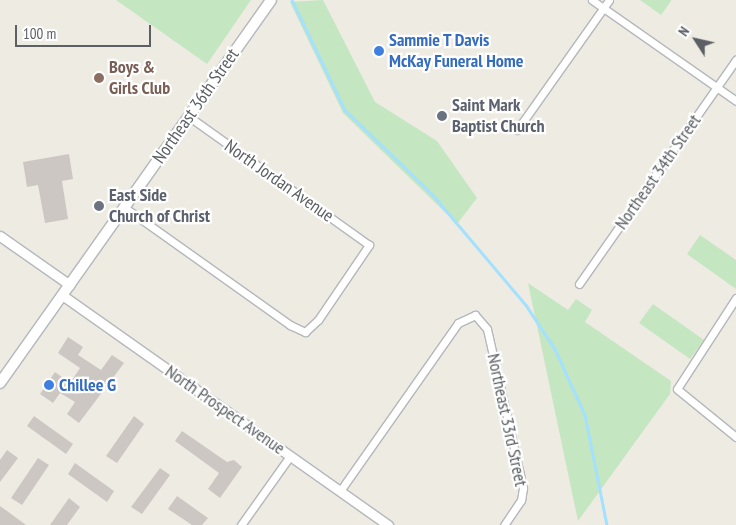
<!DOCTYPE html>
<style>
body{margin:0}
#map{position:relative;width:736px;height:525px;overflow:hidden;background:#eeebe3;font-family:"PT Sans Narrow",sans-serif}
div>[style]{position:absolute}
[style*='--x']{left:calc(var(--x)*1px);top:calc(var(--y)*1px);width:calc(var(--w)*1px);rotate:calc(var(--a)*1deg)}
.green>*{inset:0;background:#c4e6c0}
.stream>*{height:2.5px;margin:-1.25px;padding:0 1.25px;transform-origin:1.25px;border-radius:1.25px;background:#a3e1ff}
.building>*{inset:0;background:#ccc7c3}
.roads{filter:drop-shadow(1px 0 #b4b7bb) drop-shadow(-1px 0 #b4b7bb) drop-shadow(0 1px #b4b7bb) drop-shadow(0 -1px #b4b7bb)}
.minor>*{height:7px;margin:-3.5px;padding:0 3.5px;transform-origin:3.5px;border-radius:3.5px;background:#fff}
.tertiary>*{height:9px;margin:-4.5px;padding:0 4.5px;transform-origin:4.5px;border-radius:4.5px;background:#fff}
.secondary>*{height:10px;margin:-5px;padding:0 5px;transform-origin:5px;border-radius:5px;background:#fff}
.dots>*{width:14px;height:14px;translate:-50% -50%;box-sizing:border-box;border:2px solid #fff;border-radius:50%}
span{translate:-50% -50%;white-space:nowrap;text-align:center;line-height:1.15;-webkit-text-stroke:4.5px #fff;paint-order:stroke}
.shop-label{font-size:18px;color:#366cbe;font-weight:700}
.left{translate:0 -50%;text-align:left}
.education-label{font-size:18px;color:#785e54;font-weight:700}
.street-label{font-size:18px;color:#5c6064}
.worship-label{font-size:18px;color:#5b616d;font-weight:700}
.north{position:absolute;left:671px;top:15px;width:50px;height:50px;-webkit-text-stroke:4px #fff;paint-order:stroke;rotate:305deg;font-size:14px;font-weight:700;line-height:20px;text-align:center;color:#5c6064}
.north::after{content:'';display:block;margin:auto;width:18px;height:22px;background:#5c6064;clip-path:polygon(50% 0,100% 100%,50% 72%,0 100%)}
.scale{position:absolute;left:15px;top:25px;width:136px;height:22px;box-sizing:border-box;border:2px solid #5c6064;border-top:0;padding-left:6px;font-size:15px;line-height:18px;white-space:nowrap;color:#5c6064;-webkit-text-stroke:4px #fff;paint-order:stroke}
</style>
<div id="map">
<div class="green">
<div style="clip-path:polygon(116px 0,251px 0,207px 64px)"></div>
<div style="clip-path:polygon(323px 0,375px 102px,437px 141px,477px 198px,457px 224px,343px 113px,290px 2px)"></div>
<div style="clip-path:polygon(640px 0,671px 0,671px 1px,661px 15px)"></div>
<div style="clip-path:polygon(700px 235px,736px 260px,736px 289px,687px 254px)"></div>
<div style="clip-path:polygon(528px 283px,568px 310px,576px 299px,592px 310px,585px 322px,671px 381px,670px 394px,578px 521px)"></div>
<div style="clip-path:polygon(653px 304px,704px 340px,690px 359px,639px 323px)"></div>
</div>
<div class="stream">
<div style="--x:292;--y:0;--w:122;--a:64.3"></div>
<div style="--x:345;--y:110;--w:122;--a:44"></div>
<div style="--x:433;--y:195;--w:144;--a:49.8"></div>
<div style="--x:526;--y:305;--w:53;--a:56.6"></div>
<div style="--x:555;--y:349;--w:72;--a:65.6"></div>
<div style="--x:585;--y:415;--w:112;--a:78.7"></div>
</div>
<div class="building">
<div style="clip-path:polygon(69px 154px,73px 179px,62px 181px,68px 219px,45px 223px,38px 185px,27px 187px,23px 162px)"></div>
<div style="clip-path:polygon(68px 337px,83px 347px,78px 355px,101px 370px,112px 355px,124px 363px,79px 423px,67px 414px,75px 402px,60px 393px,53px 403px,40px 394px,55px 372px,70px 383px,80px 368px,58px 353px)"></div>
<div style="clip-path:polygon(34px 416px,73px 444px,66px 454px,27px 426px)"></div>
<div style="clip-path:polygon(134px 416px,144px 424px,117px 463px,106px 456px)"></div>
<div style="clip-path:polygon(182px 431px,227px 462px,234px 460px,242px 467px,220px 498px,208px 489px,219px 473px,175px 441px)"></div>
<div style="clip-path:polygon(7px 450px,18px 458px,0 482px,0 460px)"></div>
<div style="clip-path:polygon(38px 458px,49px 465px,22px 505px,11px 498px)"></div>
<div style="clip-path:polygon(75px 463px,114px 491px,107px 502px,68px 474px)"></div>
<div style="clip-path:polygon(160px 468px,170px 475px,142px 514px,131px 507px)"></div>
<div style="clip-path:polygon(177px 496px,208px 518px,202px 525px,192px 525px,168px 509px)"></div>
<div style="clip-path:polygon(69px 498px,80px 507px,67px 525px,50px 525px)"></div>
<div style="clip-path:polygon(0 506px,7px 511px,26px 525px,0 525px)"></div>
</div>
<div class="roads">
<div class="minor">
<div style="--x:592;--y:0;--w:176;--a:35"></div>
<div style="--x:517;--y:130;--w:159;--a:-54.7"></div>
<div style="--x:124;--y:207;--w:204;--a:35.4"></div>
<div style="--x:290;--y:325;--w:17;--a:25"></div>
<div style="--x:305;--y:332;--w:18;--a:-43"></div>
<div style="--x:318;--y:320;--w:91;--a:-55.8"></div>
<div style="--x:369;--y:245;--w:222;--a:-144.5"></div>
<div style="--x:579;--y:284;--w:274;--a:-55"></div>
<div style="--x:736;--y:298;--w:108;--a:123"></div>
<div style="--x:677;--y:389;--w:76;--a:39.1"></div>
<div style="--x:340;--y:491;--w:205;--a:-54.9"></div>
<div style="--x:458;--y:323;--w:19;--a:-25"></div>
<div style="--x:475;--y:315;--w:18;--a:49"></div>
<div style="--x:487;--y:329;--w:163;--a:77.2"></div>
<div style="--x:523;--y:488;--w:12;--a:99"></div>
<div style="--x:521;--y:500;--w:30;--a:124"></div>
<div style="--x:241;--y:525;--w:85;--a:-54.6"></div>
</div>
<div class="tertiary">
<div style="--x:0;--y:236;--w:85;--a:35"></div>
<div style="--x:62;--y:295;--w:399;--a:35.2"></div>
</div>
<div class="secondary">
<div style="--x:0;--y:383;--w:469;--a:-54.7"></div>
</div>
</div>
<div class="dots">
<div style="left:379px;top:51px;background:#3f7fe0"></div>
<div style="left:99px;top:78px;background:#8d6e63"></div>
<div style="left:442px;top:116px;background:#6b7280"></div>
<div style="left:99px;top:206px;background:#6b7280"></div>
<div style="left:49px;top:385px;background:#3f7fe0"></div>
</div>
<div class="shop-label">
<span class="left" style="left:389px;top:51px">Sammie T Davis<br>McKay Funeral Home</span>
<span class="left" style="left:59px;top:385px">Chillee G</span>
</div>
<div class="education-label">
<span class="left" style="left:109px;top:78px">Boys &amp;<br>Girls Club</span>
</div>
<div class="street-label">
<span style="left:196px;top:106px;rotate:-55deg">Northeast 36th Street</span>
<span style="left:658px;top:172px;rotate:-55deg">Northeast 34th Street</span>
<span style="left:279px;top:181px;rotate:35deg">North Jordan Avenue</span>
<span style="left:225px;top:410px;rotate:35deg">North Prospect Avenue</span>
<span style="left:507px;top:420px;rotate:78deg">Northeast 33rd Street</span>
</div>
<div class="worship-label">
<span class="left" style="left:452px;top:116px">Saint Mark<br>Baptist Church</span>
<span class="left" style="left:109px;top:206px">East Side<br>Church of Christ</span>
</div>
<div class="north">N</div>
<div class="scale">100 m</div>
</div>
